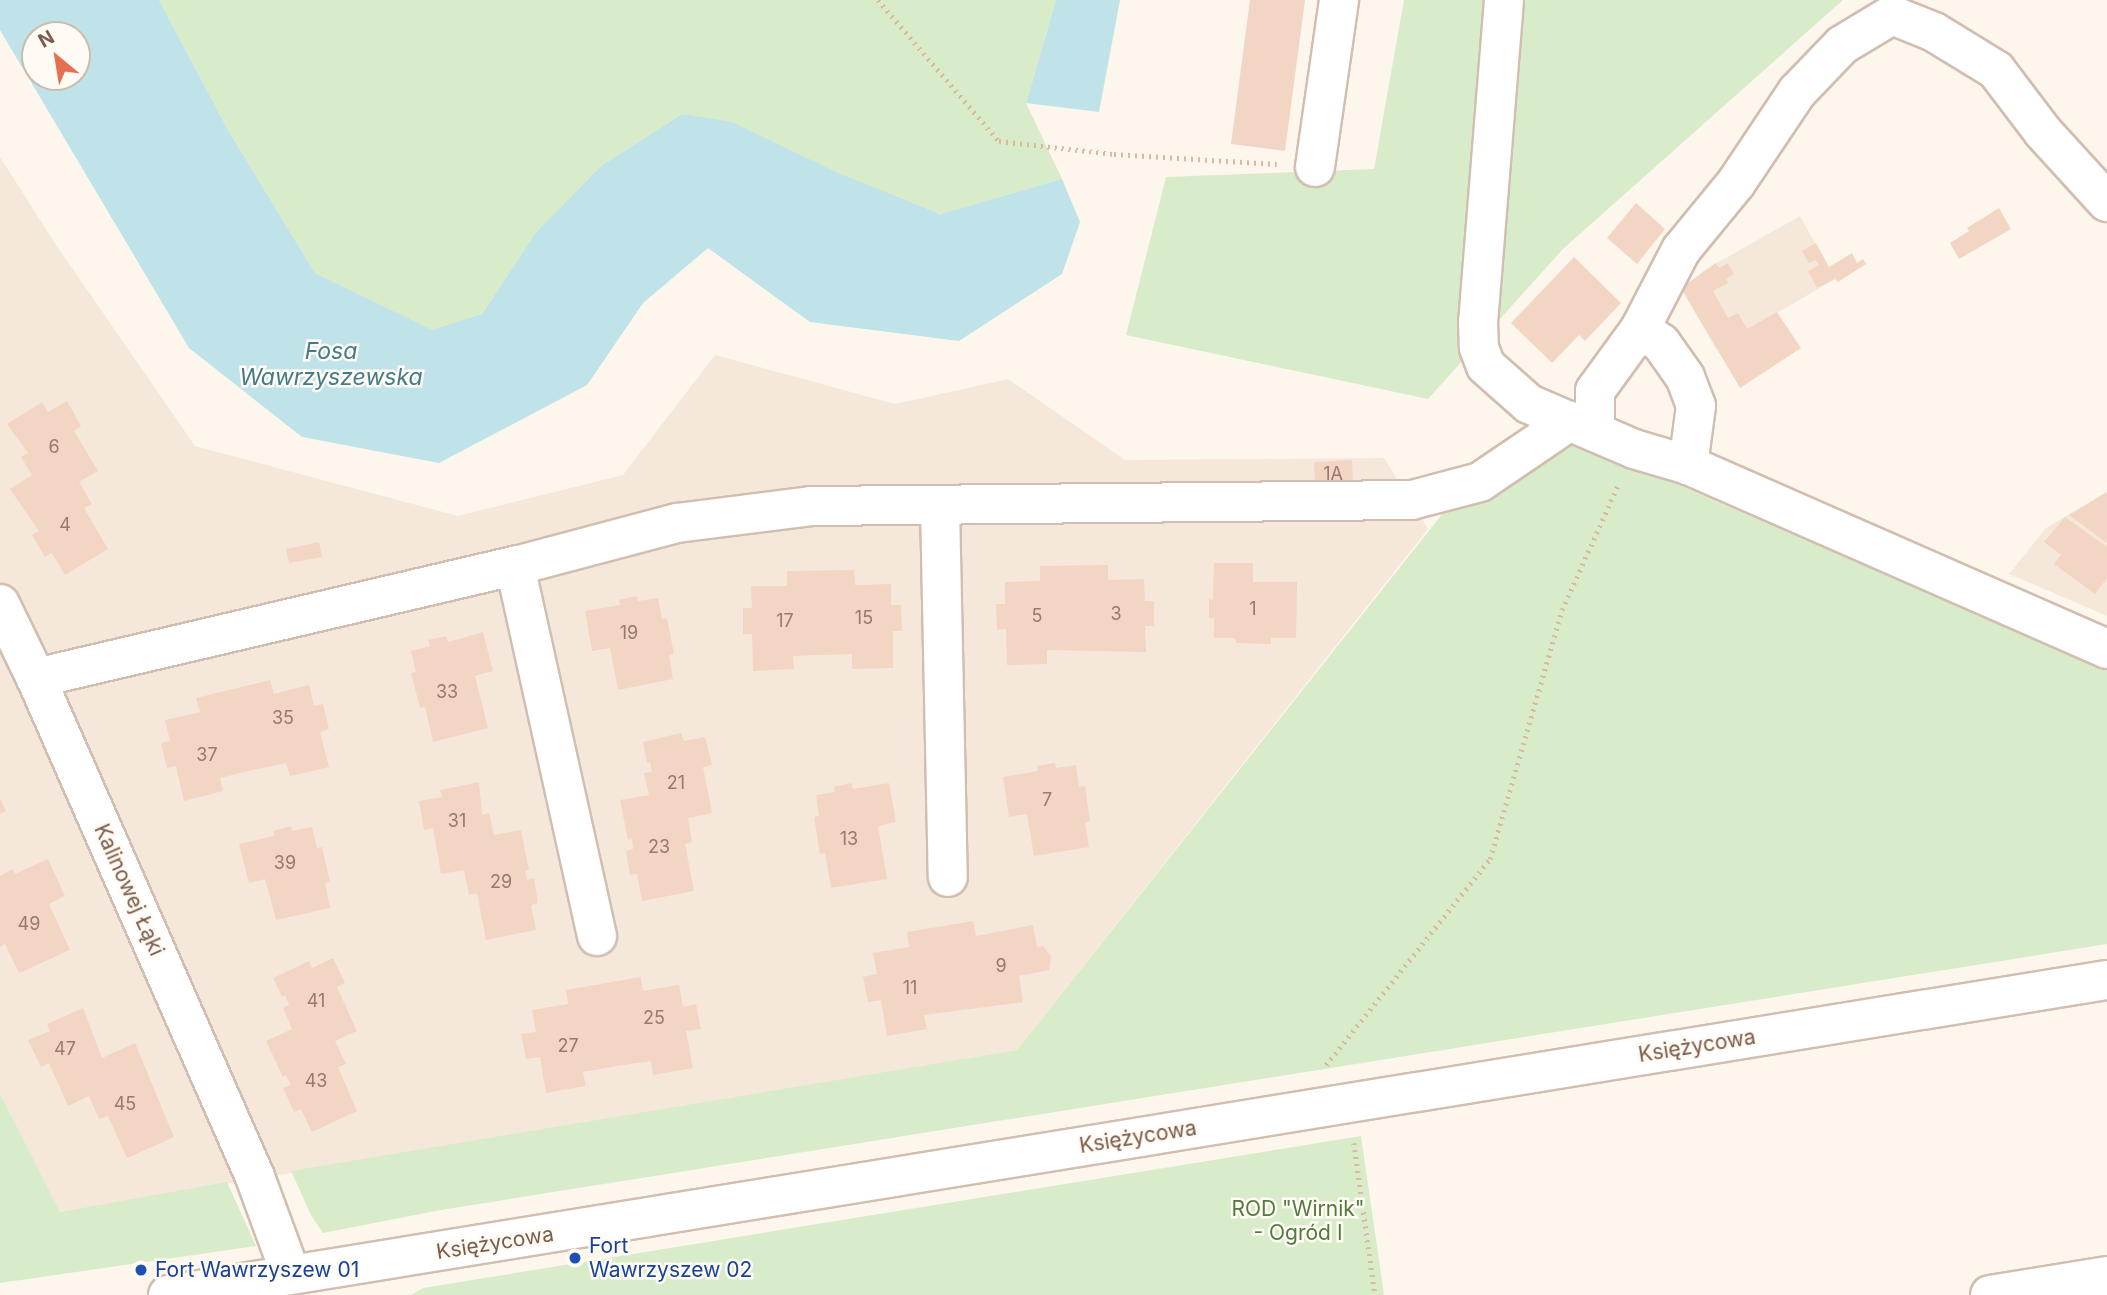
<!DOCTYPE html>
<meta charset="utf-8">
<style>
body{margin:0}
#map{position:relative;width:2107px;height:1295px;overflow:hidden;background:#fdf6ec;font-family:Inter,sans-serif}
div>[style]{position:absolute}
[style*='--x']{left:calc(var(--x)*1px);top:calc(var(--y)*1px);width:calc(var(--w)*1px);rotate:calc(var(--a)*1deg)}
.residential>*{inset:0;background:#f5e8da}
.green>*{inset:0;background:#d8ecc9}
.water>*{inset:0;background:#bfe3e8}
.building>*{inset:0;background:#f3d5c3}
.path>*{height:4.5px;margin-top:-2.25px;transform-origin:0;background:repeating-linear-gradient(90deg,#d9b8a5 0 2px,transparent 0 7px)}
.roads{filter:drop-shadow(2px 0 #d1beb0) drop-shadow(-2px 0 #d1beb0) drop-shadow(0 2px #d1beb0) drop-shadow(0 -2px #d1beb0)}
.minor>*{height:38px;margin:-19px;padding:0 19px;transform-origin:19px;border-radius:19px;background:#fff}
.dots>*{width:19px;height:19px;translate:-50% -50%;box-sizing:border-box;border:4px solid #fffaf3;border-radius:50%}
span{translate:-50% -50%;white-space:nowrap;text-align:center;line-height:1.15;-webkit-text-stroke:5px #fffaf3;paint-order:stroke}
.number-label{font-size:18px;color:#987a6a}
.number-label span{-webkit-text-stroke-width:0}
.street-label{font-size:21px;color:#7a5c4d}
.park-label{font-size:21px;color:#537a41}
.transit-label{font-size:21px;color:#164399}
.left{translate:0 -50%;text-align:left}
.water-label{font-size:23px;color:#437c86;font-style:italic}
.north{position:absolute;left:21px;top:21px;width:70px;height:70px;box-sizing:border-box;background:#fffaf3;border:2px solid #cabbb1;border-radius:50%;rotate:330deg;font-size:19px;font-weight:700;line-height:28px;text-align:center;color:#7a5c4d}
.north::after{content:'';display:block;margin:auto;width:24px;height:32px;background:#e76f51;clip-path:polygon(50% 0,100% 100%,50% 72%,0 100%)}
</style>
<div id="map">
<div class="residential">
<div style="clip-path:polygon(0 157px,56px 245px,195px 446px,458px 516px,623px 475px,715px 355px,895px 404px,1008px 379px,1125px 460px,1384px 458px,1428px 529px,1017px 1050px,60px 1212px,0 1093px)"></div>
<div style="clip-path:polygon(1800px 216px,1835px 279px,1716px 349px,1681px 288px,1700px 276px,1701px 272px)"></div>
<div style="clip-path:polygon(2107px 492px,2107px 616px,2009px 574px,2046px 528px)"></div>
</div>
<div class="green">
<div style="clip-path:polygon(159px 0,1056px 0,1026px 103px,1062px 179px,942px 214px,682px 114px,601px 166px,536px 232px,482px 314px,432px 331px,315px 273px,228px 130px)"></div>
<div style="clip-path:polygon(1404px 0,1843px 0,1563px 249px,1428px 399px,1126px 335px,1166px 177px,1374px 169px)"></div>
<div style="clip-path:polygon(1568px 437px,2107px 671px,2107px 944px,441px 1210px,323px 1233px,311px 1215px,291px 1171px,1017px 1050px,1447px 508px)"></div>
<div style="clip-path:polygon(0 1093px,60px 1212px,227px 1182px,256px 1246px,0 1283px)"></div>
<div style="clip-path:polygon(1361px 1136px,1384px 1295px,411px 1295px,423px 1288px)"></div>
</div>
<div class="water">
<div style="clip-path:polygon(evenodd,0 0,159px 0,228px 130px,315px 273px,432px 330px,482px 314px,536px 232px,601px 166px,682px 114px,732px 122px,838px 173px,941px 214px,1062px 179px,1080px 222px,1062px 274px,959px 341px,810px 322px,708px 248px,643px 303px,587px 385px,439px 463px,302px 437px,189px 348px,0 30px,0 0,77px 35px,77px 77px,35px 77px,35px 35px,77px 35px)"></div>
<div style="clip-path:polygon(1056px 0,1120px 0,1099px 112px,1026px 103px)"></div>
</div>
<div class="building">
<div style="clip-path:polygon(1250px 0,1305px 0,1285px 151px,1231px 144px)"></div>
<div style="clip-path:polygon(1636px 203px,1665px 229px,1637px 264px,1607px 238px)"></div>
<div style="clip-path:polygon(1999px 208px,2011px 229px,1959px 259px,1950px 243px,1969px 231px,1967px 228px)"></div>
<div style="clip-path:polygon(1816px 243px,1829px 267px,1852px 253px,1857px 263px,1863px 259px,1866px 264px,1838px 282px,1835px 279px,1817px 288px,1808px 271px,1819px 265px,1816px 260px,1809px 263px,1802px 251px)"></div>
<div style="clip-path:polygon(1574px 257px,1621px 303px,1585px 341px,1579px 335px,1552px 363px,1511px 323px)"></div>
<div style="clip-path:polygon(1716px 263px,1719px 268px,1728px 263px,1734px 274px,1726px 279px,1728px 283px,1713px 291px,1728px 318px,1738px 313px,1747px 329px,1777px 312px,1801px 348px,1740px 388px,1681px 288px)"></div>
<div style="clip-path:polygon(67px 401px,81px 426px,74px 431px,98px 471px,79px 482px,92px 504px,84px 508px,108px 549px,65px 575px,52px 553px,45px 557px,32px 535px,39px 531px,10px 489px,32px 475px,21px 457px,28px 453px,7px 424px,42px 402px,48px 412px)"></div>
<div style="clip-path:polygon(1352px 460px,1353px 486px,1315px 488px,1314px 462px)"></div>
<div style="clip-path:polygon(2107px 492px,2107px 543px,2069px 515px)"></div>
<div style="clip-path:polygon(2065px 517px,2107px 547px,2107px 578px,2095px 594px,2054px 564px,2061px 555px,2044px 542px)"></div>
<div style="clip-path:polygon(319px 542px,322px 557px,289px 563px,286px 549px)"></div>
<div style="clip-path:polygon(1214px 563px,1253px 563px,1253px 582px,1297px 582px,1296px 638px,1271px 638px,1271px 644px,1236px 643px,1235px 638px,1214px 638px,1214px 618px,1209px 618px,1209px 599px,1213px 600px)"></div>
<div style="clip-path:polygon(1108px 565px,1108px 580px,1144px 579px,1145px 601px,1154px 601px,1154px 626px,1145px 626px,1146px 652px,1047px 650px,1047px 664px,1007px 665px,1006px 629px,997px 630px,996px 604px,1005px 604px,1005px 582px,1040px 581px,1040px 566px)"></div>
<div style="clip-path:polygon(854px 570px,855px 585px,891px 584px,891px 605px,901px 605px,902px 631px,893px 631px,893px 668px,852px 669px,852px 654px,793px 656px,794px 669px,753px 671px,752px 634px,743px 634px,743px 608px,752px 608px,751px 586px,787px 586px,787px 571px)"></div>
<div style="clip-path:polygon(637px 596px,638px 601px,658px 598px,662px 619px,667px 618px,674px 654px,669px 655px,673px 679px,618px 690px,610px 648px,592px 651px,585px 611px,620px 605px,619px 600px)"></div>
<div style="clip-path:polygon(483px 632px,493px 671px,475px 676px,488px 728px,433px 742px,425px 707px,420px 708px,411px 673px,416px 672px,411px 651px,430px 646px,428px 640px,446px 636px,448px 642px)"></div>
<div style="clip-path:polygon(270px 680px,274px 694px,309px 685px,314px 706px,323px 704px,329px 729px,320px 732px,329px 767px,290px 776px,286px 763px,253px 770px,220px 778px,223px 791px,184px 801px,176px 766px,167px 768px,161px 743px,170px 741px,165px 720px,200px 712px,196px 698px)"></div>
<div style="clip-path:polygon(681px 733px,684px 741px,705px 737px,712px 765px,703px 767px,712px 813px,688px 818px,692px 842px,685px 844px,694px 891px,642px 901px,637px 874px,630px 875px,626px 851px,633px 849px,632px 839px,628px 840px,620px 800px,649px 795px,644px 773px,652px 772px,650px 762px,647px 763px,643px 742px)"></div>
<div style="clip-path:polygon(1055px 763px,1056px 768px,1076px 765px,1079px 787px,1085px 786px,1090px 821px,1085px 823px,1089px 847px,1034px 856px,1027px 814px,1009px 817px,1003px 777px,1038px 771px,1037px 766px)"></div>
<div style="clip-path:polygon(479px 782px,482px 815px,489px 813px,494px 835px,521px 830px,529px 870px,525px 871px,527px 880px,534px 878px,538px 903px,531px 905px,536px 930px,486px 940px,477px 893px,469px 895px,464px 870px,441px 874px,433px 828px,424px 830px,419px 801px,442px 797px,440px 790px)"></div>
<div style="clip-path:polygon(852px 783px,853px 789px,889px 783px,896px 822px,878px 826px,887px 879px,831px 888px,825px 853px,820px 854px,814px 817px,819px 816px,816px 795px,835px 792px,834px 787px)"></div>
<div style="clip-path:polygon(0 798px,6px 811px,0 814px)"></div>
<div style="clip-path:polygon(291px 826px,292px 831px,312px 827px,317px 848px,322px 847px,330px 882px,325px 883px,330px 908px,276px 920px,265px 879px,249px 883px,239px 844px,274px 836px,273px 831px)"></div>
<div style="clip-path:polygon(48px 859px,65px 896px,49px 904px,70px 950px,19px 973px,5px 944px,0 947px,0 876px,13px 869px,15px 874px)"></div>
<div style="clip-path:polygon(973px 921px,976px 936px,1033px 925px,1037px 947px,1043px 946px,1051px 956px,1049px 970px,1019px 976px,1023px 1002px,924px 1015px,927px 1029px,887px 1036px,881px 1000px,868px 1002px,863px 977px,877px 974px,873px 953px,909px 947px,907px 932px)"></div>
<div style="clip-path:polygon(333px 958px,345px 983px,337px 987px,357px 1031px,335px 1041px,346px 1064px,338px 1067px,357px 1111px,312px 1132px,301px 1109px,294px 1112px,283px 1088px,291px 1085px,286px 1075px,283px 1077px,266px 1041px,292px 1029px,283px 1008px,289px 1005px,285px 995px,282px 997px,273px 978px,309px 961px,312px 968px)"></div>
<div style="clip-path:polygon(641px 977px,643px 991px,679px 985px,683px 1007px,696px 1004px,701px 1029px,686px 1031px,693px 1068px,653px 1075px,651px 1061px,617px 1066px,583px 1072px,586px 1086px,546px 1093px,540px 1057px,526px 1059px,521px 1034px,536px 1032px,532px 1010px,568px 1004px,566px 990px)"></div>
<div style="clip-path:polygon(83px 1008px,102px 1058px,135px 1043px,174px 1137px,127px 1158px,108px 1116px,99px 1119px,89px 1096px,68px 1106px,49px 1063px,41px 1067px,28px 1040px,50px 1031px,47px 1024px)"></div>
</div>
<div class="path">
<div style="--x:878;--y:0;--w:186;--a:49.4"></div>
<div style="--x:999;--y:141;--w:116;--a:6.4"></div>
<div style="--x:1114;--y:154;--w:163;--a:3.5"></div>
<div style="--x:1326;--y:1065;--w:263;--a:-51.5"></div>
<div style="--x:1490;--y:859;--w:259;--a:-73.9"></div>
<div style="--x:1562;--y:610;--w:137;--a:-65.9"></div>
<div style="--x:1354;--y:1143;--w:153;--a:82.1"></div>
</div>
<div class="roads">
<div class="minor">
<div style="--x:1504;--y:0;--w:323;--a:94.6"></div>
<div style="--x:1478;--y:322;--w:26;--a:88"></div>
<div style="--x:1479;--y:348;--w:19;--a:69"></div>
<div style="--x:1486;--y:366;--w:57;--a:41.5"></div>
<div style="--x:1529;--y:404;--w:114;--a:23.2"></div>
<div style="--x:1634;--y:449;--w:56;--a:16.5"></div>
<div style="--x:1688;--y:465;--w:458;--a:23.7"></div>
<div style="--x:1315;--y:167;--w:169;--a:-81.8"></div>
<div style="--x:1640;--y:329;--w:89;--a:-62.6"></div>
<div style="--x:1681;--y:250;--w:87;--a:-50.6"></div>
<div style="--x:1736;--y:183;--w:110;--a:-56.2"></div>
<div style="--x:1797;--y:92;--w:65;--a:-46.2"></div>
<div style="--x:1842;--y:45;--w:58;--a:-31"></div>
<div style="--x:1892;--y:15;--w:45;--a:22"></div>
<div style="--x:1934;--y:32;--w:73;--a:31.5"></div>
<div style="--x:1996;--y:70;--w:78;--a:52.8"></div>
<div style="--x:2043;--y:132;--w:95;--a:47.6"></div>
<div style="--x:1595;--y:432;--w:41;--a:-90"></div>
<div style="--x:1595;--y:391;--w:77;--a:-54"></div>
<div style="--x:1640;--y:329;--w:25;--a:34"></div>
<div style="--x:1661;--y:343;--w:42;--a:54.8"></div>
<div style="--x:1685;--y:377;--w:31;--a:69"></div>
<div style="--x:1696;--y:406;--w:60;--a:97.7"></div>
<div style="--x:940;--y:506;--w:371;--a:88.8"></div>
<div style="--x:515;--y:566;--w:379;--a:77.5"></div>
<div style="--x:0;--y:604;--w:82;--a:64.1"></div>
<div style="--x:36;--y:678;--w:545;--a:66.3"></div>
<div style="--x:255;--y:1177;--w:104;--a:69.8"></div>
<div style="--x:36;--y:678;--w:492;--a:-13.2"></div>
<div style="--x:515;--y:566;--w:168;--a:-14.9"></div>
<div style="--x:677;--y:523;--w:135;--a:-7.2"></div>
<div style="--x:811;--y:506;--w:601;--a:-0.57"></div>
<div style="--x:1412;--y:500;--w:70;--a:-14.8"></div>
<div style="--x:1480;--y:482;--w:109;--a:-34.1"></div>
<div style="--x:168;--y:1295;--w:1964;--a:-9.23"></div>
<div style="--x:1990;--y:1295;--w:119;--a:-9.2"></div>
</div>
</div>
<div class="dots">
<div style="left:575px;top:1258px;background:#1a4fb4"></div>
<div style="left:141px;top:1270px;background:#1a4fb4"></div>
</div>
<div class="number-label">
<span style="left:54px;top:447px">6</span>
<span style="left:1333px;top:474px">1A</span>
<span style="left:65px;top:525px">4</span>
<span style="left:1253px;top:609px">1</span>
<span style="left:1116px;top:614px">3</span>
<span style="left:1037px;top:616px">5</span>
<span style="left:864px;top:618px">15</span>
<span style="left:785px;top:621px">17</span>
<span style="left:629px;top:633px">19</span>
<span style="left:447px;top:692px">33</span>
<span style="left:283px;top:718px">35</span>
<span style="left:207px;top:755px">37</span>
<span style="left:676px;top:783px">21</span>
<span style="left:1047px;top:800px">7</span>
<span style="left:457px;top:821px">31</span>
<span style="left:849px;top:839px">13</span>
<span style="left:659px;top:847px">23</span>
<span style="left:285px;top:863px">39</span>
<span style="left:501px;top:882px">29</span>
<span style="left:29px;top:924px">49</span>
<span style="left:1001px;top:966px">9</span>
<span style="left:910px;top:988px">11</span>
<span style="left:316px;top:1001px">41</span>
<span style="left:654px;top:1018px">25</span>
<span style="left:568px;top:1046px">27</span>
<span style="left:65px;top:1049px">47</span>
<span style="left:316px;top:1081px">43</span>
<span style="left:125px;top:1104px">45</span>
</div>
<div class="street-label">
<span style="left:129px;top:890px;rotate:66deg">Kalinowej Łąki</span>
<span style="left:1697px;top:1046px;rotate:-9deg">Księżycowa</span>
<span style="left:1138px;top:1137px;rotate:-9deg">Księżycowa</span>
<span style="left:495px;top:1243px;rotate:-9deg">Księżycowa</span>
</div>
<div class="park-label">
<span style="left:1298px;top:1221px">ROD "Wirnik"<br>- Ogród I</span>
</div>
<div class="transit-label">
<span class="left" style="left:589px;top:1258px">Fort<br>Wawrzyszew 02</span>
<span class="left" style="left:155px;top:1270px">Fort Wawrzyszew 01</span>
</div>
<div class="water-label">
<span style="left:331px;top:364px">Fosa<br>Wawrzyszewska</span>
</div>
<div class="north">N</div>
</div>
